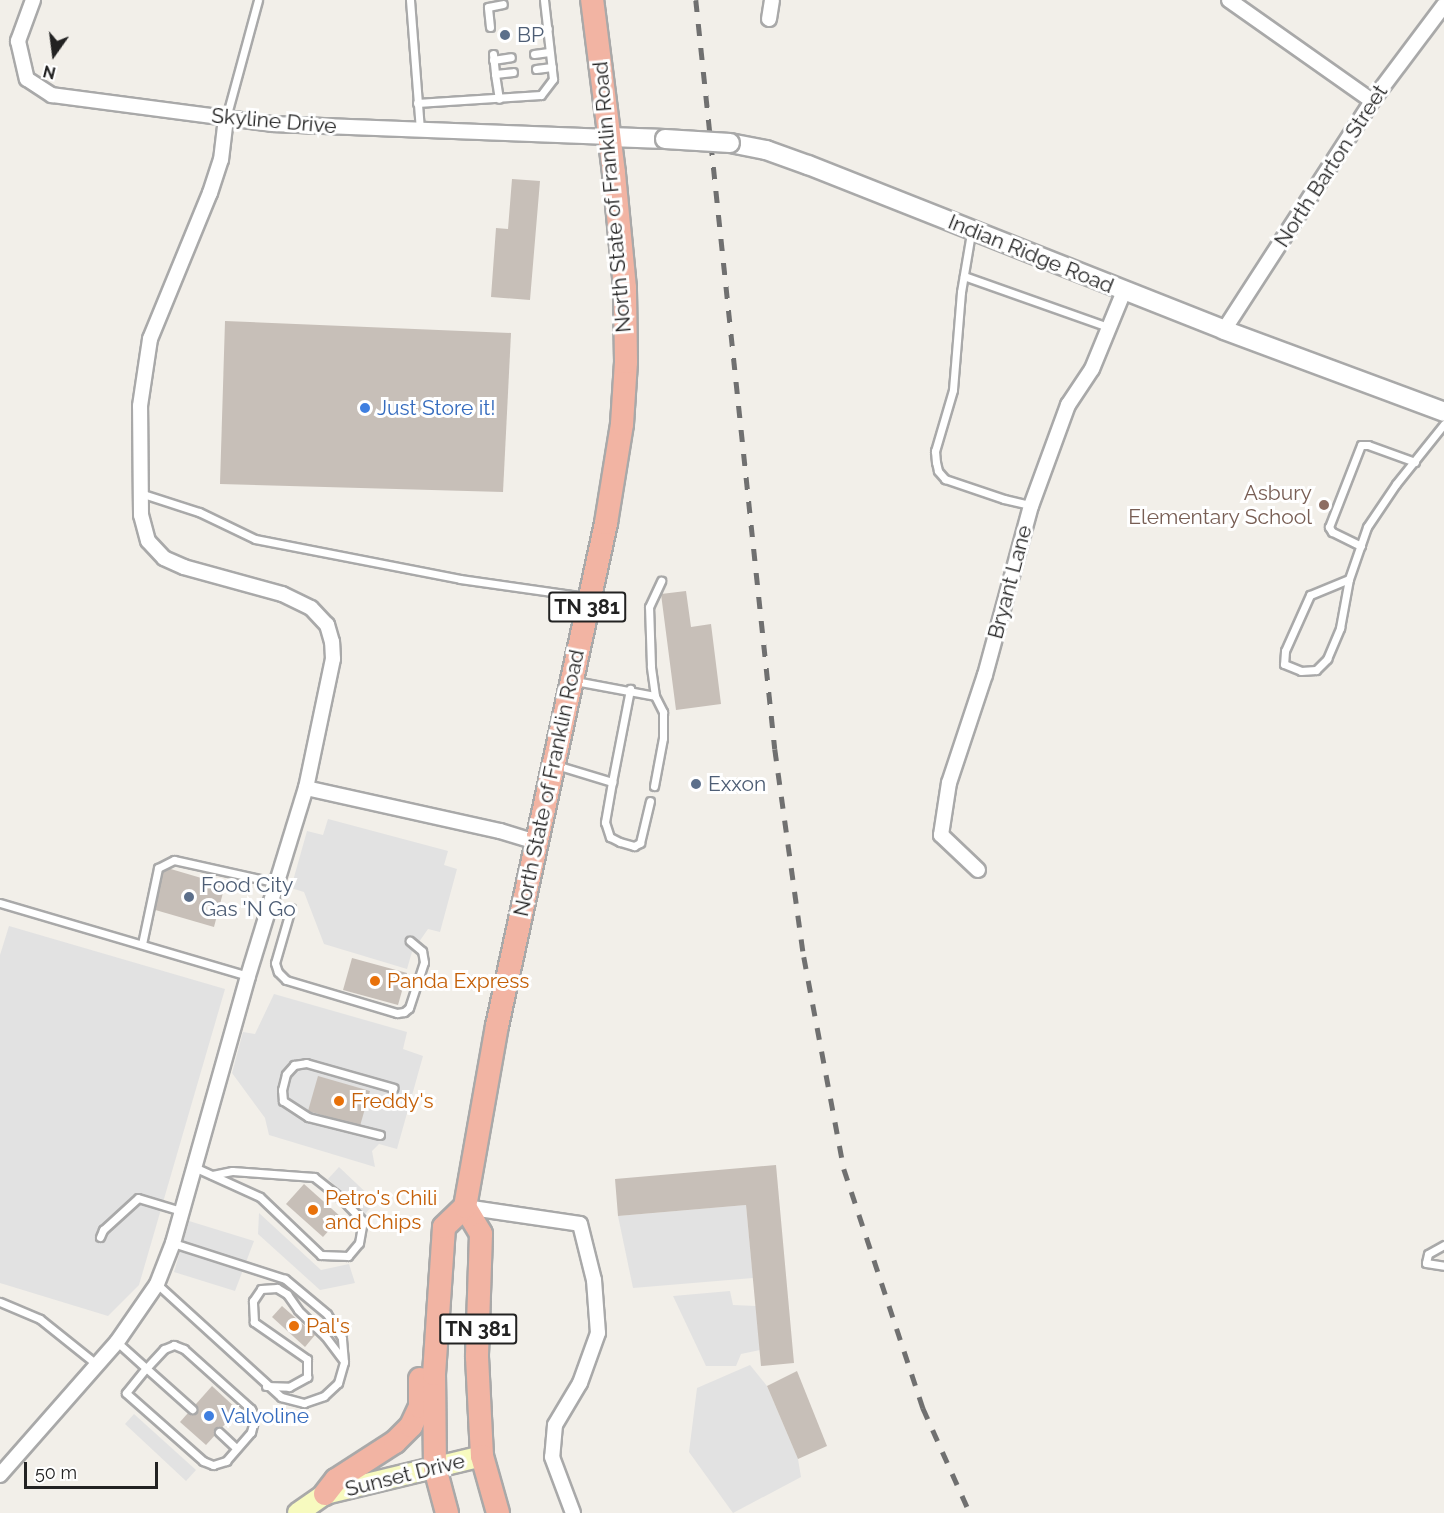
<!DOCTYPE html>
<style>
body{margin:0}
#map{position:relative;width:1444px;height:1513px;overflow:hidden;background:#f2efe9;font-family:Raleway,sans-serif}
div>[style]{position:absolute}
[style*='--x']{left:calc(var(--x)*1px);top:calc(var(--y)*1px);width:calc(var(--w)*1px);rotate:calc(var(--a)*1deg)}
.parking>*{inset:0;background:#e2e2e2}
.building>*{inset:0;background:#c7bfb8}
.roads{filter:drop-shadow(2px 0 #a9a9a9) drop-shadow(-2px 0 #a9a9a9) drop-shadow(0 2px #a9a9a9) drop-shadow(0 -2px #a9a9a9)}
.service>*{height:7px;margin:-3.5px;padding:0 3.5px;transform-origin:3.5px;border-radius:3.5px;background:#fff}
.minor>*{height:14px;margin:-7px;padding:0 7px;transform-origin:7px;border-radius:7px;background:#fff}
.tertiary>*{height:18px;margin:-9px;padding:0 9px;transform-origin:9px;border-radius:9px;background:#fff}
.secondary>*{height:20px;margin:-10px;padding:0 10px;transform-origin:10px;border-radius:10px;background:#f7fabf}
.trunk>*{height:22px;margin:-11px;padding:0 11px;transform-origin:11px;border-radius:11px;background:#f2b4a3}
.rail>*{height:4.5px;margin-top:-2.25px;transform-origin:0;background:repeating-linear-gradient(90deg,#707070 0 12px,transparent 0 24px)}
.bridges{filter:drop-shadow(2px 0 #a9a9a9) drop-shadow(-2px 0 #a9a9a9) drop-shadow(0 2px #a9a9a9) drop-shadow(0 -2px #a9a9a9)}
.tertiary-bridge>*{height:18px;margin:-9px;padding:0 9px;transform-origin:9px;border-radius:9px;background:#fff}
.dots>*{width:16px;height:16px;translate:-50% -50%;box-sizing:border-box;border:3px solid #fff;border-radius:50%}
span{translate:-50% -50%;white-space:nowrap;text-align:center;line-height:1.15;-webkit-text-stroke:6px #fff;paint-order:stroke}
.shield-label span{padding:2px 4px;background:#fff;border:2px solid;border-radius:4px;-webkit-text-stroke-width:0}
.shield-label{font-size:20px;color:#222;font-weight:700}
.service-label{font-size:21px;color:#4e5e75}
.left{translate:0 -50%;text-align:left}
.street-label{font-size:21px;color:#222}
.shop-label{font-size:21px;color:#366cbe}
.education-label{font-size:21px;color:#785e54}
.right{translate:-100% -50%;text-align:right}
.food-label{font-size:21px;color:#c56008}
.north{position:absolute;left:24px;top:24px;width:60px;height:60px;-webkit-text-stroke:4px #fff;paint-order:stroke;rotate:194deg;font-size:16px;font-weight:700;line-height:24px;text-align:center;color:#222}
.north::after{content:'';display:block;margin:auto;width:21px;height:27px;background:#222;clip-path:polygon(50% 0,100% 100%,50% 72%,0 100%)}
.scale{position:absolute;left:24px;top:1462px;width:134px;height:27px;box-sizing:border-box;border:3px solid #222;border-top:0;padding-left:8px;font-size:18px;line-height:21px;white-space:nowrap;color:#222;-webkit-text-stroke:4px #fff;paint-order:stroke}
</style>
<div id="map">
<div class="parking">
<div style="clip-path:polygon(328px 819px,448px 851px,444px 865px,457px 869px,440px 932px,428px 929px,412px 952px,407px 969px,324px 944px,304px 892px,291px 888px,307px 831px,323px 835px)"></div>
<div style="clip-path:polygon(9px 926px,225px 989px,139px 1285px,108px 1316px,0 1283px,0 955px)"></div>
<div style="clip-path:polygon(274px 994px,407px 1032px,403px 1049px,423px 1056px,397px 1149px,379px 1144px,372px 1151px,375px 1167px,269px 1135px,265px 1118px,232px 1073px,243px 1032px,255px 1034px)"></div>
<div style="clip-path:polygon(339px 1167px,376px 1202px,365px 1214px,328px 1179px)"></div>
<div style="clip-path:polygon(746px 1205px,753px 1278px,633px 1288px,618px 1216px)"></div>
<div style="clip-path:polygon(259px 1213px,321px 1270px,349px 1264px,355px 1283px,320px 1290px,258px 1234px)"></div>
<div style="clip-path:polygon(189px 1221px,254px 1241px,235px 1291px,174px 1272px)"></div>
<div style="clip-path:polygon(730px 1291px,733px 1305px,756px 1306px,760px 1350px,741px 1354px,736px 1366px,706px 1366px,673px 1296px)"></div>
<div style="clip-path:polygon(750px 1365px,767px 1386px,798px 1459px,801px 1477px,733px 1513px,689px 1452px,697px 1388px)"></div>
<div style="clip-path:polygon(134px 1414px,196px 1470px,186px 1481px,125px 1424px)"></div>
</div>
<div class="building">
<div style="clip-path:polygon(512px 179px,540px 181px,530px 300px,491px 297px,496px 228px,508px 229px)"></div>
<div style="clip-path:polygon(225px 321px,511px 333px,503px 492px,220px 484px)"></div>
<div style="clip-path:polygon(686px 591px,691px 627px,711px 624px,721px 704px,676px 710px,661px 594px)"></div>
<div style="clip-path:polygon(164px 867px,225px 885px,214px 927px,152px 909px)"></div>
<div style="clip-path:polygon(352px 958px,407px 973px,398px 1005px,343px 990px)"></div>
<div style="clip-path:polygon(318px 1076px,370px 1091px,360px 1126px,308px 1111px)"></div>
<div style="clip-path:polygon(776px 1165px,794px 1363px,761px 1366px,746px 1205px,618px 1216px,615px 1179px)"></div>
<div style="clip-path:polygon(304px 1184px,341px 1217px,323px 1237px,286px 1204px)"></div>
<div style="clip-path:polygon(282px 1306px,315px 1335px,305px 1347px,272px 1317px)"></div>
<div style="clip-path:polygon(797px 1371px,827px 1446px,798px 1459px,767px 1386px)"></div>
<div style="clip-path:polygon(212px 1386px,238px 1410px,206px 1445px,180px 1422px)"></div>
</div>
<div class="roads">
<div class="service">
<div style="--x:410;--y:0;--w:129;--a:85.6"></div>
<div style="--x:490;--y:27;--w:20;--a:-96"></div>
<div style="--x:488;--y:7;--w:15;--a:-11"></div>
<div style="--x:530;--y:31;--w:18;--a:-9"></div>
<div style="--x:493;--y:54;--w:20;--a:84"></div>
<div style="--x:495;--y:74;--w:18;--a:-6"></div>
<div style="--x:534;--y:54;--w:15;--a:-8"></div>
<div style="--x:493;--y:60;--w:18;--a:-9"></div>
<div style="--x:536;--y:69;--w:16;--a:-7"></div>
<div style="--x:495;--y:74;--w:25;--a:81"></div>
<div style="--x:417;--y:103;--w:124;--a:-3.7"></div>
<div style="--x:541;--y:95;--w:20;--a:-53"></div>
<div style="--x:553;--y:79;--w:80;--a:-96.5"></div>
<div style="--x:226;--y:118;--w:122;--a:-74.8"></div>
<div style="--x:971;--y:233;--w:60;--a:99.6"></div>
<div style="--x:961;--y:292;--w:98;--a:94.7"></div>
<div style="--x:953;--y:390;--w:64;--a:106.4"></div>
<div style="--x:935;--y:451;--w:11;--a:85"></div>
<div style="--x:936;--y:462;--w:9;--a:77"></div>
<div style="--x:938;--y:471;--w:11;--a:49"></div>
<div style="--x:945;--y:479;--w:62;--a:18.7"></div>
<div style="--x:1004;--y:499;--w:28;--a:13"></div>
<div style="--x:964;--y:276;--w:153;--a:19.5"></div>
<div style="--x:140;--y:493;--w:62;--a:17.9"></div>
<div style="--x:199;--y:512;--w:62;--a:25.7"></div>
<div style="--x:255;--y:539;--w:209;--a:11"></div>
<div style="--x:460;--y:579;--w:127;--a:8.1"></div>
<div style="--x:1361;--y:546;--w:32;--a:-154"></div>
<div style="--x:1332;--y:532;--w:6;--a:-121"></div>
<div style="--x:1329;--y:527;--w:88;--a:-68.7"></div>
<div style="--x:1361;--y:445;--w:7;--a:0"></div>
<div style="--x:1368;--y:445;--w:50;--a:19.9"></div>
<div style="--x:1349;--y:579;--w:42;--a:157.7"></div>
<div style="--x:1310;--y:595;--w:61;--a:114.1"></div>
<div style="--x:1285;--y:651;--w:13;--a:94"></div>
<div style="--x:1284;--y:664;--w:18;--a:22"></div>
<div style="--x:1301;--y:671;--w:15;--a:-4"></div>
<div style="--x:1316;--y:670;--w:16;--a:-45"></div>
<div style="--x:1327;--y:659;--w:34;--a:-67"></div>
<div style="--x:1340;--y:628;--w:50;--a:-79.6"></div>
<div style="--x:1349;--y:579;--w:55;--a:-70.9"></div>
<div style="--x:1367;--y:527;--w:52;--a:-56"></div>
<div style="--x:1396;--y:484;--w:77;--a:-51.3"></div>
<div style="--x:575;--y:681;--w:81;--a:10.6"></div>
<div style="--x:655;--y:696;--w:18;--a:63"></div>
<div style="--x:663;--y:712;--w:26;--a:90"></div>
<div style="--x:663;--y:738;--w:49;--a:100.6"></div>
<div style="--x:655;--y:696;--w:30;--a:-98"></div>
<div style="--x:651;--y:666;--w:59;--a:-91.9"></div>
<div style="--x:649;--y:607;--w:29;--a:-65"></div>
<div style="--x:556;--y:765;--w:59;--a:16.9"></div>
<div style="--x:612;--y:782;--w:41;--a:99.9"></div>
<div style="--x:605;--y:822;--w:16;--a:72"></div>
<div style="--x:610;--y:837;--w:11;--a:27"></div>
<div style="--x:620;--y:842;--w:15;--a:16"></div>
<div style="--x:634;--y:846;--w:7;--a:-27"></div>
<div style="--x:640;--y:843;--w:43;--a:-76.6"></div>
<div style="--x:612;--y:782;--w:95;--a:-79"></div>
<div style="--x:0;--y:903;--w:259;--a:16.4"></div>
<div style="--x:291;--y:908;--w:57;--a:106.2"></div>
<div style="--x:275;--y:963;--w:9;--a:72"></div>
<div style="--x:278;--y:972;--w:11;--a:45"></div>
<div style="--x:286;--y:980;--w:116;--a:16.6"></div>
<div style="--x:397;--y:1013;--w:7;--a:-8"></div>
<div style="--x:404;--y:1012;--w:6;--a:-39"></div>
<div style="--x:409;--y:1008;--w:48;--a:-71.9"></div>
<div style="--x:424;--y:962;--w:11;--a:-100"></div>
<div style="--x:422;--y:951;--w:16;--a:-140"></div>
<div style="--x:142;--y:944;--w:78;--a:-78.1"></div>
<div style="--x:158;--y:868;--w:18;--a:-27"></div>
<div style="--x:174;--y:860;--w:107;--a:12.5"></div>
<div style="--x:380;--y:1135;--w:74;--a:-166"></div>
<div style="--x:308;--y:1117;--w:30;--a:-147"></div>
<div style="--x:283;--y:1101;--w:11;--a:-95"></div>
<div style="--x:282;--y:1090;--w:16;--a:-76"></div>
<div style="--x:286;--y:1074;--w:12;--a:-48"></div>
<div style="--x:294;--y:1065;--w:12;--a:-9"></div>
<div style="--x:306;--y:1063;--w:91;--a:15.9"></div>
<div style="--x:194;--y:1167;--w:72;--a:24.4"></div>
<div style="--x:260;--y:1197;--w:84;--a:43.6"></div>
<div style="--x:321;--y:1255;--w:27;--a:2"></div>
<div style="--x:348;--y:1256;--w:17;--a:-50"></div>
<div style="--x:359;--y:1243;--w:22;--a:-80"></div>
<div style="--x:363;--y:1221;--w:30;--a:-134"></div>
<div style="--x:342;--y:1199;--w:36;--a:-142"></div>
<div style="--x:314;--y:1177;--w:82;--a:-175.8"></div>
<div style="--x:232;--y:1171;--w:20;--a:169"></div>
<div style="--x:100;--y:1237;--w:8;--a:-67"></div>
<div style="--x:103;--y:1230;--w:47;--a:-42.4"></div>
<div style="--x:138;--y:1198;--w:45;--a:16.8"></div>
<div style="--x:1444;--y:1245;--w:18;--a:151"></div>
<div style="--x:1428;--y:1254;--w:9;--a:103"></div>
<div style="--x:1426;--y:1263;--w:18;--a:9"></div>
<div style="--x:157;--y:1284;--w:168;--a:42.3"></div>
<div style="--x:281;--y:1397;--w:24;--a:15"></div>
<div style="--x:304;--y:1403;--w:21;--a:-19"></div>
<div style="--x:324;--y:1396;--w:19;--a:-43"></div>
<div style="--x:338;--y:1383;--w:22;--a:-74"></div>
<div style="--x:344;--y:1362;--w:24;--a:-95"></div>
<div style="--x:342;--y:1338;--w:28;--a:-122"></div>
<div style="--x:327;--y:1314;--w:55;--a:-140.2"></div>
<div style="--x:285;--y:1279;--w:118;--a:-162.2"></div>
<div style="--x:0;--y:1302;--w:43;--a:23"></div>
<div style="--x:40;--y:1319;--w:70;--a:38.7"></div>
<div style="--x:117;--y:1342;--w:39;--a:42"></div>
<div style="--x:146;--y:1368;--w:32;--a:129"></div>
<div style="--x:126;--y:1393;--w:103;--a:41.4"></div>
<div style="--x:203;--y:1461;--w:11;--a:22"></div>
<div style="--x:213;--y:1465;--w:14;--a:-17"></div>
<div style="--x:226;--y:1461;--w:38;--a:-49"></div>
<div style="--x:251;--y:1432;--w:16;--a:-75"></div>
<div style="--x:255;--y:1417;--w:9;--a:-117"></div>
<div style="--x:251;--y:1409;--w:90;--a:-138.2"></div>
<div style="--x:184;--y:1349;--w:11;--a:-158"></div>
<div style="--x:174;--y:1345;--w:11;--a:158"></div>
<div style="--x:164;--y:1349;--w:26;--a:133"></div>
<div style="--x:146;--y:1368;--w:62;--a:41.7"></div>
<div style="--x:266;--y:1386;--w:23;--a:2"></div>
<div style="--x:289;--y:1387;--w:21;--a:-29"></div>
<div style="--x:307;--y:1377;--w:18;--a:-90"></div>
<div style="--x:307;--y:1359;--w:65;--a:-145.1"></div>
<div style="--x:254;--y:1322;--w:21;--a:-93"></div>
<div style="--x:253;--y:1301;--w:14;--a:-56"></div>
<div style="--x:261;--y:1289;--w:16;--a:-4"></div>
<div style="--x:277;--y:1288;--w:12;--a:31"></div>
<div style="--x:287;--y:1294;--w:19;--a:55"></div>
<div style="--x:298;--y:1310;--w:37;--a:44"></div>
<div style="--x:325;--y:1336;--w:30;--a:53"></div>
<div style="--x:219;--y:1432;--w:23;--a:43"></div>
</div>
<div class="minor">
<div style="--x:33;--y:0;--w:44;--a:110.1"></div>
<div style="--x:18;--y:41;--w:39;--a:77"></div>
<div style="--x:27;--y:79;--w:30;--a:33"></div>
<div style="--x:52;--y:95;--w:222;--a:7.5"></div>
<div style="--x:272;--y:124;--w:338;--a:2.2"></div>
<div style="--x:1229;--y:0;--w:175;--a:35.2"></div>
<div style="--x:769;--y:19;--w:19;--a:-81"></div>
<div style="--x:1224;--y:330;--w:273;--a:-57.1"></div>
<div style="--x:1372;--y:101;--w:120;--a:-53.1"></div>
<div style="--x:306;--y:788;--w:199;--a:12.5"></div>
<div style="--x:500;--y:831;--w:39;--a:17"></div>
<div style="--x:978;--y:870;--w:51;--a:-136.6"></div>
<div style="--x:941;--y:835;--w:53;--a:-81.3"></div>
<div style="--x:949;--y:783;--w:114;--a:-71.6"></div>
<div style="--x:985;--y:675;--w:175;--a:-74.8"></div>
<div style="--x:1031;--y:506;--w:108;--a:-69.9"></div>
<div style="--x:1068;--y:405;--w:43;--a:-56.3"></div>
<div style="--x:1092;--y:369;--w:84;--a:-67.7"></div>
<div style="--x:465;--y:1207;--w:116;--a:8.4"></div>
<div style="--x:580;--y:1224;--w:58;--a:76"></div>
<div style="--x:594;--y:1280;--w:53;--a:85.7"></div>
<div style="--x:598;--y:1333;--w:53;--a:109.8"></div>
<div style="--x:580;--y:1383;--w:49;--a:120.8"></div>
<div style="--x:555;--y:1425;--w:32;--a:95"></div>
<div style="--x:552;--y:1457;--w:60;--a:69.4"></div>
<div style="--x:0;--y:1475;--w:177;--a:-48.7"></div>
<div style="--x:117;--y:1342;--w:70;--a:-55.4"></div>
<div style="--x:157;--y:1284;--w:44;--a:-68.7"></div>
<div style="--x:173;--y:1243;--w:277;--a:-74.3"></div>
<div style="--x:248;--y:976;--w:197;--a:-72.9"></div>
<div style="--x:306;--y:788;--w:132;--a:-78.2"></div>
<div style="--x:333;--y:659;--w:17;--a:-93"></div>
<div style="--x:332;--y:642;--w:18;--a:-106"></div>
<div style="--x:327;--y:625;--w:23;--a:-133"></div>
<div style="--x:311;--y:608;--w:32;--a:-154"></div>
<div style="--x:282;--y:594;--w:102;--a:-164.6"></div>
<div style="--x:184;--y:567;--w:22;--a:-156"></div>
<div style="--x:164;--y:558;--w:23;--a:-133"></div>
<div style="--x:148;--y:541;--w:27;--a:-105"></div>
<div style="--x:141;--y:515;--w:109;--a:-90.5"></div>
<div style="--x:140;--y:406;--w:68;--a:-81.5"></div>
<div style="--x:150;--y:339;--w:158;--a:-67.7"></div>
<div style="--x:210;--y:193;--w:35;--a:-72"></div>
<div style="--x:221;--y:160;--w:42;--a:-83.2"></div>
</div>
<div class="tertiary">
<div style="--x:610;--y:137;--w:55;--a:2.1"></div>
<div style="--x:730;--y:143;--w:37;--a:11"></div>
<div style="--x:766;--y:150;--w:45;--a:19.7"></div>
<div style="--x:808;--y:165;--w:448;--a:21.6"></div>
<div style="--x:1224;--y:330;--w:235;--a:20.4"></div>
</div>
<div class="secondary">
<div style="--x:298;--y:1513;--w:33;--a:-35"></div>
<div style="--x:325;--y:1494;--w:162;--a:-13.6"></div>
</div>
<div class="trunk">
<div style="--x:465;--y:1207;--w:31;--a:59"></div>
<div style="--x:481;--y:1234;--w:123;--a:91.9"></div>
<div style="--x:477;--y:1357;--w:99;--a:87.1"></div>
<div style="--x:482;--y:1456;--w:59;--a:74.3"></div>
<div style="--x:325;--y:1494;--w:18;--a:-52"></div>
<div style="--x:336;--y:1480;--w:70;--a:-32.8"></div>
<div style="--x:395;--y:1442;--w:23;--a:-45"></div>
<div style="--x:411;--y:1426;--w:21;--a:-65"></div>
<div style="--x:420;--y:1407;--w:28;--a:-90"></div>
<div style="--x:447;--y:1513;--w:47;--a:-104.9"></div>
<div style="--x:435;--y:1468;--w:94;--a:-90.6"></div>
<div style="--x:434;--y:1374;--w:147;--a:-86.1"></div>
<div style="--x:444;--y:1227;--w:29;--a:-44"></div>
<div style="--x:465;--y:1207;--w:184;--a:-80"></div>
<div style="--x:497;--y:1026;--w:515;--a:-77.77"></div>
<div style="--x:606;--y:523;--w:100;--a:-80.8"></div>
<div style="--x:622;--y:424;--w:62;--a:-86.3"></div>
<div style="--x:626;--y:362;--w:74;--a:-90.8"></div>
<div style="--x:625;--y:288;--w:116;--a:-95.5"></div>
<div style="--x:614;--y:173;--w:174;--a:-97.2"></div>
</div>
</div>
<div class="rail">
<div style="--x:696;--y:0;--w:753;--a:83.98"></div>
<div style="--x:775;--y:749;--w:210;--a:82.1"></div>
<div style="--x:804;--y:957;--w:216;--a:79.3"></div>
<div style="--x:844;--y:1169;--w:252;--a:71.7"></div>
<div style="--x:923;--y:1408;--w:115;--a:65.9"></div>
</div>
<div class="bridges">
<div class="tertiary-bridge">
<div style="--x:665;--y:139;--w:65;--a:3.5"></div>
</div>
</div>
<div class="dots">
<div style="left:505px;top:35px;background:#5c6f8a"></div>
<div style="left:365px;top:408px;background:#3f7fe0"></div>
<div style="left:1324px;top:505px;background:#8d6e63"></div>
<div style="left:696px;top:784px;background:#5c6f8a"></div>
<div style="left:189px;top:897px;background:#5c6f8a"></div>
<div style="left:375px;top:981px;background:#e8710a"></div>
<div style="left:339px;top:1101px;background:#e8710a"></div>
<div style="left:313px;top:1210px;background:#e8710a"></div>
<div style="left:294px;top:1326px;background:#e8710a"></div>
<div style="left:209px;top:1416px;background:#3f7fe0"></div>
</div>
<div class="shield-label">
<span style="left:587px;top:607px">TN 381</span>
<span style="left:478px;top:1329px">TN 381</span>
</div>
<div class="service-label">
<span class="left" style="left:517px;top:35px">BP</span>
<span class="left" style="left:708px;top:784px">Exxon</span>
<span class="left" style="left:201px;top:897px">Food City<br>Gas 'N Go</span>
</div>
<div class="street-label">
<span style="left:274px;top:121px;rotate:5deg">Skyline Drive</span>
<span style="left:1331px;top:166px;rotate:-57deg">North Barton Street</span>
<span style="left:612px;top:197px;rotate:-95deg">North State of Franklin Road</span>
<span style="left:1031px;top:254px;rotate:22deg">Indian Ridge Road</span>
<span style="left:1010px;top:582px;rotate:-75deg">Bryant Lane</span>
<span style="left:549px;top:783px;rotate:-78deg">North State of Franklin Road</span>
<span style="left:405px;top:1475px;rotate:-14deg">Sunset Drive</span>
</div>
<div class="shop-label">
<span class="left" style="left:377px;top:408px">Just Store it!</span>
<span class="left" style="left:221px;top:1416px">Valvoline</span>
</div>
<div class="education-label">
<span class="right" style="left:1312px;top:505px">Asbury<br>Elementary School</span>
</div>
<div class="food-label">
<span class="left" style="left:387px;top:981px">Panda Express</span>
<span class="left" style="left:351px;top:1101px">Freddy's</span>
<span class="left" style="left:325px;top:1210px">Petro's Chili<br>and Chips</span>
<span class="left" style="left:306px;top:1326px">Pal's</span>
</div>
<div class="north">N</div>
<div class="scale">50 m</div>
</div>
